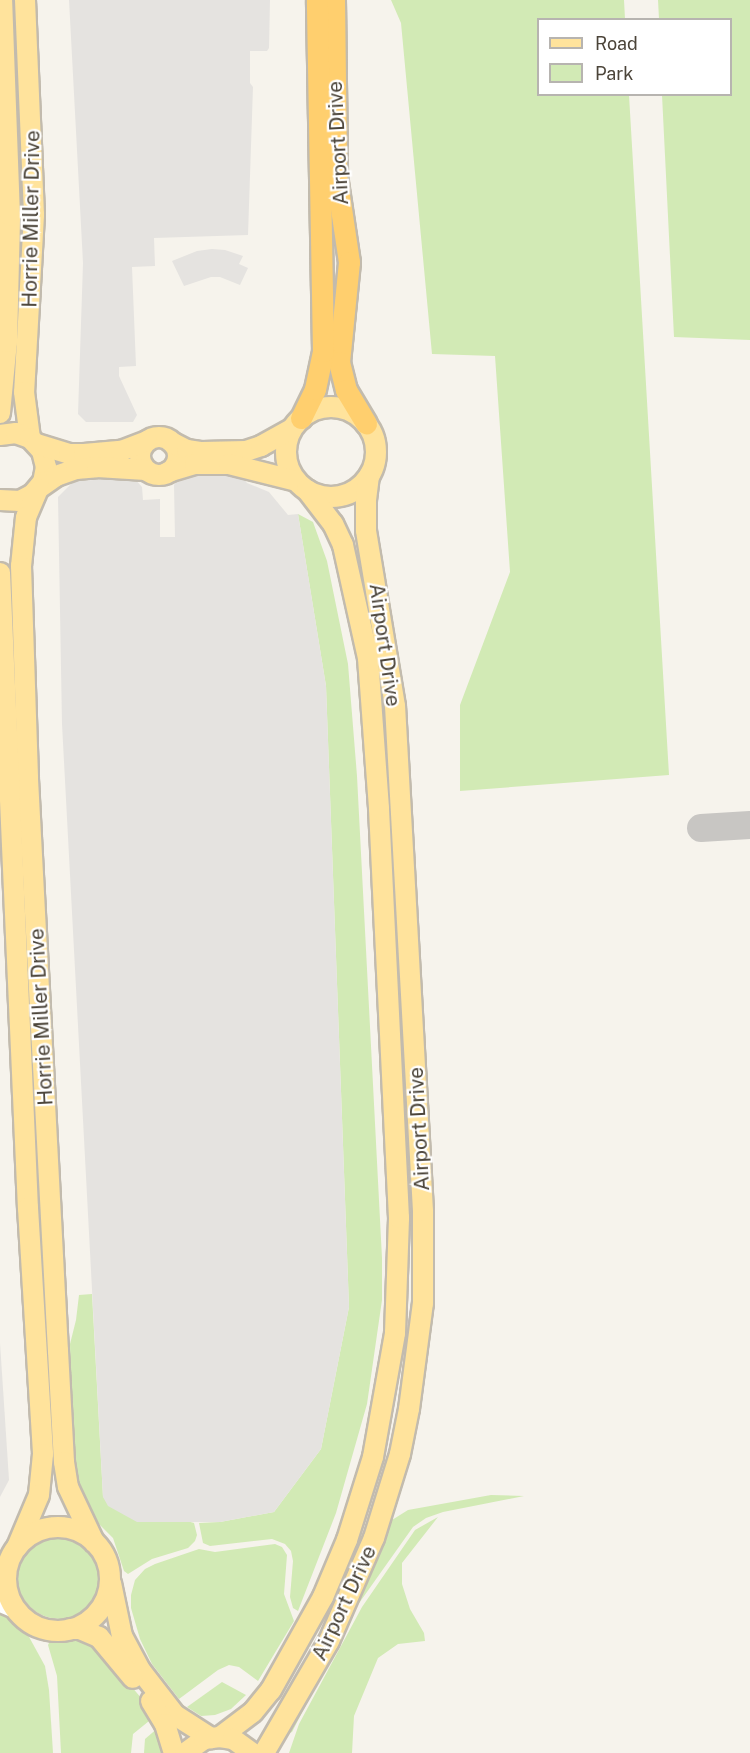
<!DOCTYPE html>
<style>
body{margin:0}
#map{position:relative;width:750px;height:1753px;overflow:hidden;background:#f6f3ec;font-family:"Public Sans",sans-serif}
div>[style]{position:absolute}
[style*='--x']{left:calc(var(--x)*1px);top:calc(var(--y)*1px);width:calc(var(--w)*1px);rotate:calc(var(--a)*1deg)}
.green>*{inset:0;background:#d2eab5}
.round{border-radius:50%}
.parking>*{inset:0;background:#e5e3e0}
.taxiway>*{height:28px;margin:-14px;padding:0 14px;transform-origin:14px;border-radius:14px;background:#c8c6c3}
.roads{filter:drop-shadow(2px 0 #c2bbae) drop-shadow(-2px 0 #c2bbae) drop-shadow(0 2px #c2bbae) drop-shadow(0 -2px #c2bbae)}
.street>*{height:12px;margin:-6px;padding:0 6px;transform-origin:6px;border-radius:6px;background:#fff}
.primary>*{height:20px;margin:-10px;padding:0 10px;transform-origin:10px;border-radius:10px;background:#ffe39c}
.primary>.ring{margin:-10px;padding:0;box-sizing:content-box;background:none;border:20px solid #ffe39c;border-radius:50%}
.highway>*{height:21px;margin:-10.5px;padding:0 10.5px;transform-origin:10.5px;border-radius:10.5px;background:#ffcf6e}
span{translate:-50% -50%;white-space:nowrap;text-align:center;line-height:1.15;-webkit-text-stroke:4.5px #fff;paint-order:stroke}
.street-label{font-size:21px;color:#4b4439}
.legend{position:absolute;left:537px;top:18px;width:195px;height:78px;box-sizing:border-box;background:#fff;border:2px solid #b7b4b0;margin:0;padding:8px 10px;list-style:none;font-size:18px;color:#4b4439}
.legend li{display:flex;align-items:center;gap:12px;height:30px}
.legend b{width:30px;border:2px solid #b7b4b0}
</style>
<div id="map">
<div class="green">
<div style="clip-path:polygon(391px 0,624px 0,625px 19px,538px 20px,538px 94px,629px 95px,669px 775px,460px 791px,460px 705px,510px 572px,495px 356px,432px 354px,401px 23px)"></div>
<div style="clip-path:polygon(658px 0,750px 0,750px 340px,674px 337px,662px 95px,730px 94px,730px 20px,659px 19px)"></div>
<div style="clip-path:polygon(298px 514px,313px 522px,327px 561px,348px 664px,357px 776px,382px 1258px,382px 1300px,367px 1404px,336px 1513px,298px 1611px,293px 1608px,290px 1597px,293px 1561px,291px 1551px,285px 1544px,272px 1539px,210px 1546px,203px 1543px,199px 1523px,220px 1522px,274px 1512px,321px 1449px,349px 1307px,326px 686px)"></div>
<div style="clip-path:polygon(92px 1294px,103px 1497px,194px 1523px,197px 1535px,195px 1541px,188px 1548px,152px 1559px,128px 1574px,124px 1571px,113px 1538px,92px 1517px,78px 1488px,72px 1451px,70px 1344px,76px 1320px,79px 1295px)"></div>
<div style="clip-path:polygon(491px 1495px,524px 1496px,443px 1512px,426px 1518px,413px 1527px,357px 1606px,292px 1732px,285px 1735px,392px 1520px,408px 1510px)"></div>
<div style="clip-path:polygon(438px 1517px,402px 1563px,402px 1584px,410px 1609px,424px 1633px,425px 1641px,398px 1644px,378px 1658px,354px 1716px,352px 1753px,289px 1753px,299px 1724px,362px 1607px,415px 1530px)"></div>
<div class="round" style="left:17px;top:1533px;width:86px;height:86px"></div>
<div style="clip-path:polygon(275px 1544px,282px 1547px,287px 1555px,284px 1594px,294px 1621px,258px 1681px,239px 1667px,229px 1665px,218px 1670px,179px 1699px,152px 1664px,140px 1639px,131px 1608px,131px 1595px,135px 1580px,145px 1569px,155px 1564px,199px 1549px,215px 1552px)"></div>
<div style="clip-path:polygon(0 1613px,19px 1625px,28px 1635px,45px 1666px,49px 1690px,53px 1753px,0 1753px)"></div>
<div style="clip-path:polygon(62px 1635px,91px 1639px,148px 1706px,154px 1717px,133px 1734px,131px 1753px,61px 1753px,57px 1676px,48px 1645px,52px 1637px)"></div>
<div style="clip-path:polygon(222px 1682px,246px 1695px,231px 1709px,215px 1715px,201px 1716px,187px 1707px)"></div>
<div style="clip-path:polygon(159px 1727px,169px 1753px,144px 1753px,145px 1739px)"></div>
</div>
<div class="parking">
<div style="clip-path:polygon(69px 0,270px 0,269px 48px,267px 51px,250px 51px,250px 83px,253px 87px,248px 235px,154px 238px,155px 266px,132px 267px,136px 366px,119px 367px,119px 376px,137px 415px,133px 422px,86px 422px,78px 414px,83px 263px)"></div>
<div style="clip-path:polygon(212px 249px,225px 250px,243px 256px,239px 264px,248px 268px,240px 285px,220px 277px,211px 277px,184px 286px,172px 261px,197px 251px)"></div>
<div style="clip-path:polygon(240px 474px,247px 483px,269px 492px,288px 515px,298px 514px,326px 686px,349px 1307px,321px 1449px,274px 1512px,220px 1522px,137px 1522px,108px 1506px,103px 1497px,62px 724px,58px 497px,74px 481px,134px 478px,142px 487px,143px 500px,160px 499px,160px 537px,175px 537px,174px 485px,180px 476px)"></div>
<div style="clip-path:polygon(0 1343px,9px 1480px,0 1497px)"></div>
</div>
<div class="taxiway">
<div style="--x:701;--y:828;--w:49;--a:-3.5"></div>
</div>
<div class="roads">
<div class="street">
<div style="--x:0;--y:1567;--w:16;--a:-45"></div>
<div style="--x:0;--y:1606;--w:23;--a:23"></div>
</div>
<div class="primary">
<div style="--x:25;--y:0;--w:215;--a:87.6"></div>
<div style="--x:34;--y:215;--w:177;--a:93.2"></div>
<div style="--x:24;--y:392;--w:46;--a:82.6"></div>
<div class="ring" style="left:286px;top:407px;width:70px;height:70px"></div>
<div style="--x:0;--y:413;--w:71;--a:-84.4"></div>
<div style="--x:7;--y:342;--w:126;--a:-88.6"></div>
<div style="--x:10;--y:216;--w:216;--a:-92.1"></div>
<div style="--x:0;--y:435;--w:16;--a:-7"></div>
<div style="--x:16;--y:433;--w:15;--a:20"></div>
<div style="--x:30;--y:438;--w:18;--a:47"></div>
<div style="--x:42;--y:451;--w:16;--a:76"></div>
<div style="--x:46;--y:467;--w:15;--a:101"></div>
<div style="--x:43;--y:482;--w:16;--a:130"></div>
<div style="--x:33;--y:494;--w:15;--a:152"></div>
<div style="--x:20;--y:501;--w:20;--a:-177"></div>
<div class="ring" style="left:140px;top:437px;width:18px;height:18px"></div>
<div style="--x:171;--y:442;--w:18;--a:27"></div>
<div style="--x:187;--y:450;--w:15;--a:8"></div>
<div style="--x:202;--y:452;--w:44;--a:-1.3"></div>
<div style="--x:246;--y:451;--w:16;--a:-18"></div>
<div style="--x:261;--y:446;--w:35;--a:-29"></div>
<div style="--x:37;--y:444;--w:34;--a:17"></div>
<div style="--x:69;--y:454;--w:15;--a:0"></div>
<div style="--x:84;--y:454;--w:37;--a:-5"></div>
<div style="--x:121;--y:451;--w:28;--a:-21"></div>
<div style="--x:168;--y:472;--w:28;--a:-17"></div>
<div style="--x:195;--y:464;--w:34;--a:0"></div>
<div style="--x:229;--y:464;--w:69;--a:14.2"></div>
<div style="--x:39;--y:488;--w:21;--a:-35"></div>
<div style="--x:56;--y:476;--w:21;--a:-19"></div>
<div style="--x:76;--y:469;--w:21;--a:-5"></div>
<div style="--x:97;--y:467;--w:49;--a:3.5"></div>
<div style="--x:38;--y:489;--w:30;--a:113"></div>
<div style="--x:26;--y:517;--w:49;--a:95.8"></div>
<div style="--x:21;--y:566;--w:213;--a:88.1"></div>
<div style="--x:28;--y:779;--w:573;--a:87"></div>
<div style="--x:58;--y:1351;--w:111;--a:86.9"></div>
<div style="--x:64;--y:1462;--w:25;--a:81"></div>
<div style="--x:68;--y:1487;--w:61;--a:64.7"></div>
<div style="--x:0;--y:573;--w:636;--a:87.48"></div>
<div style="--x:28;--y:1208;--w:246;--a:86.5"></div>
<div style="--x:43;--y:1454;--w:41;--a:95.6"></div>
<div style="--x:39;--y:1495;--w:56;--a:112.9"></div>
<div class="ring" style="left:6px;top:1527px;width:84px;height:84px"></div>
<div style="--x:111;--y:1583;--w:54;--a:78.3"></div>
<div style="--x:122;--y:1636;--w:40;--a:62"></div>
<div style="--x:141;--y:1671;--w:56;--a:52.3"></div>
<div style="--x:175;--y:1715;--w:43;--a:32.6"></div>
<div style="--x:70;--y:1629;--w:10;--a:0"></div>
<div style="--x:80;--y:1629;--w:21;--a:23"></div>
<div style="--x:99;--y:1637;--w:53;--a:50.3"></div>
<div style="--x:151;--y:1701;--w:27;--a:59"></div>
<div style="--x:165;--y:1724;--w:30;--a:73"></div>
<div style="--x:220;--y:1737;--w:41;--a:-37.1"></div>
<div style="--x:253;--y:1712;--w:28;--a:-51"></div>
<div style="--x:271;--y:1690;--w:107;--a:-60.8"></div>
<div style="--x:323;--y:1597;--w:62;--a:-67.2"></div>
<div style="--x:347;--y:1540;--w:87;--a:-72.6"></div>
<div style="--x:373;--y:1457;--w:126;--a:-79.9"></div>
<div style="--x:395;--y:1333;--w:115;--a:-88"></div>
<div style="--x:399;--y:1218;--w:410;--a:-92.8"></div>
<div style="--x:379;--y:808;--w:150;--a:-94.2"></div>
<div style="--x:368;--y:658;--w:116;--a:-102.5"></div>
<div style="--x:343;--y:545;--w:23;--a:-115"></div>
<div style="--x:333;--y:524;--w:43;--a:-127.4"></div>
<div style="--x:185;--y:1753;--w:24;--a:-36"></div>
<div style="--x:204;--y:1739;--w:16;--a:-7"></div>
<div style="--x:220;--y:1737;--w:13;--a:9"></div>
<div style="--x:233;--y:1739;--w:24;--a:36"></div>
<div style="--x:264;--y:1753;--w:129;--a:-59.9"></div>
<div style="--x:329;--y:1641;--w:112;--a:-66.4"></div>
<div style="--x:374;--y:1538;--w:88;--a:-72.8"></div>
<div style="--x:400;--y:1454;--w:46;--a:-78.7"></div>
<div style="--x:409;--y:1409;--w:107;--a:-82.5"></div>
<div style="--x:423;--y:1303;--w:92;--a:-90"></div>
<div style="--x:423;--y:1211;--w:506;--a:-93.17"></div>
<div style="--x:395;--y:706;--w:178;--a:-99.4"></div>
<div style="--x:366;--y:530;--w:30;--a:-90"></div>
<div style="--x:366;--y:500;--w:24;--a:-83"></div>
</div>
<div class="highway">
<div style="--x:334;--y:0;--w:175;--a:89.3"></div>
<div style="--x:336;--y:175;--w:88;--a:81.5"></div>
<div style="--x:349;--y:262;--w:100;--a:95.7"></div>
<div style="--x:339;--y:362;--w:29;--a:76"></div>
<div style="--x:346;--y:390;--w:39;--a:59"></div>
<div style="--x:301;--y:418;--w:32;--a:-64"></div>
<div style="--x:315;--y:389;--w:39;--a:-78"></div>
<div style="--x:323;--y:351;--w:351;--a:-91"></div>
</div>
</div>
<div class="street-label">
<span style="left:338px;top:143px;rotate:-93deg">Airport Drive</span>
<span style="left:31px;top:219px;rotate:-89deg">Horrie Miller Drive</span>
<span style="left:385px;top:645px;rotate:82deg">Airport Drive</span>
<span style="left:41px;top:1017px;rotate:-93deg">Horrie Miller Drive</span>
<span style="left:419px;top:1129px;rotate:-93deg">Airport Drive</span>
<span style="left:344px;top:1603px;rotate:-65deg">Airport Drive</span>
</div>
<ul class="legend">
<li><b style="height:8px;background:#ffe39c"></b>Road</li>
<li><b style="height:16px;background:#d2eab5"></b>Park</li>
</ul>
</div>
